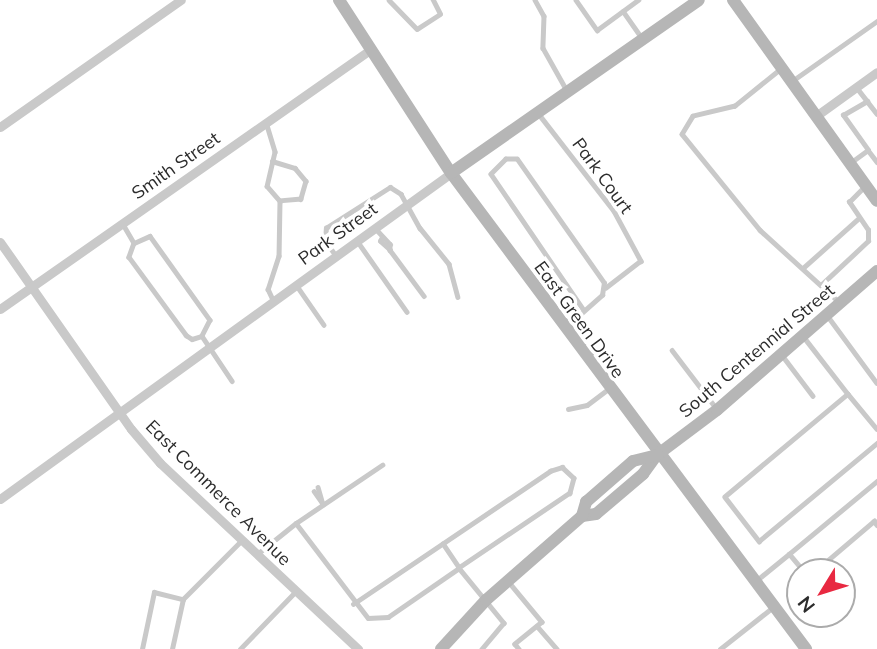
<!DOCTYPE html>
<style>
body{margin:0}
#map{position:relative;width:877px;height:649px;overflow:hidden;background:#fff;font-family:Mulish,sans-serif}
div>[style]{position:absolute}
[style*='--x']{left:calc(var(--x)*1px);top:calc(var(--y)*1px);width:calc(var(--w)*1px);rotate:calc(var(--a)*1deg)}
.lane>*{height:4.5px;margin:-2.25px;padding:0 2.25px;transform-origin:2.25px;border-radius:2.25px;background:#c9c9c9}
.street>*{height:9px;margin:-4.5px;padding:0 4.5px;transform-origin:4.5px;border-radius:4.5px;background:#c9c9c9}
.secondary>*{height:12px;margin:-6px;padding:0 6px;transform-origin:6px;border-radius:6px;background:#b6b6b6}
span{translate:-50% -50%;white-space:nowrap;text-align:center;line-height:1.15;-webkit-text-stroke:7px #fff;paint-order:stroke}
.street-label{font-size:18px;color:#2c2c2c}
.north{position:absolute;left:786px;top:558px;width:70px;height:70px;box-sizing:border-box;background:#fff;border:2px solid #ababab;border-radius:50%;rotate:232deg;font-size:19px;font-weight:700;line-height:28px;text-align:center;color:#2c2c2c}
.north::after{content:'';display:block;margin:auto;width:24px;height:32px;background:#e82941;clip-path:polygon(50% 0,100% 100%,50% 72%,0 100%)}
</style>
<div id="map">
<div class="lane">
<div style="--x:389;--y:0;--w:40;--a:46"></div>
<div style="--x:417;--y:29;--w:27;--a:-33"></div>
<div style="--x:440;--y:14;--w:16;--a:-117"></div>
<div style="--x:535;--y:0;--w:18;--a:61"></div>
<div style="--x:544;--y:16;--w:32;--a:92"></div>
<div style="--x:543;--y:48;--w:47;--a:60.7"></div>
<div style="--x:576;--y:0;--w:37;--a:55"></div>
<div style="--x:597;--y:30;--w:51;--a:-36.2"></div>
<div style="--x:623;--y:11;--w:32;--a:55"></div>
<div style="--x:781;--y:69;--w:59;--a:141.2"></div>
<div style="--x:735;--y:106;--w:43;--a:166.6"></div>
<div style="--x:693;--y:116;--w:21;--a:121"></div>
<div style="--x:682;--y:134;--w:124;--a:50.9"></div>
<div style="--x:760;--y:230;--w:105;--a:42.3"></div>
<div style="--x:792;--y:81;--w:104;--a:-35.2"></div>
<div style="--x:857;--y:88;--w:16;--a:52"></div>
<div style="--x:538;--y:113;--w:124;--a:52.2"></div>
<div style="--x:614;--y:211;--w:57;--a:61.6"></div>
<div style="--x:641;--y:261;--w:44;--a:142.4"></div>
<div style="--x:266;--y:122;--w:31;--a:73"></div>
<div style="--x:275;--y:152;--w:35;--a:103"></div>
<div style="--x:267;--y:186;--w:20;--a:49"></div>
<div style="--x:280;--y:201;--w:55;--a:91"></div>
<div style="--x:279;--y:256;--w:35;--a:108"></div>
<div style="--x:268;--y:289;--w:14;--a:65"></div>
<div style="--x:868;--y:150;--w:43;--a:-125.5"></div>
<div style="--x:843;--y:115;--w:28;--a:-30"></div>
<div style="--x:867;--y:101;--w:16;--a:52"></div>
<div style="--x:272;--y:161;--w:24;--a:17"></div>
<div style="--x:295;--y:168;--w:17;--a:50"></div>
<div style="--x:306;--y:181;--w:19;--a:106"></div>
<div style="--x:301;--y:199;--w:21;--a:175"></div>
<div style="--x:850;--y:163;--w:22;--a:-36"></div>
<div style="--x:868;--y:150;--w:15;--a:53"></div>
<div style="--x:123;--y:224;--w:22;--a:60"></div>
<div style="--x:134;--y:243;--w:15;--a:110"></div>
<div style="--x:129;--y:257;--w:97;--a:53.8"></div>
<div style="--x:186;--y:335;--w:7;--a:34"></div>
<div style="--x:192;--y:339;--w:10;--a:-17"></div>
<div style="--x:202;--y:336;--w:54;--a:56.3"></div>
<div style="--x:376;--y:229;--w:21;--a:47"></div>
<div style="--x:390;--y:244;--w:6;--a:90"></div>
<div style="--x:390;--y:250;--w:13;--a:-138"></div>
<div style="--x:380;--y:241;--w:4;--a:-63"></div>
<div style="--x:358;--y:242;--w:85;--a:55"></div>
<div style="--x:134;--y:243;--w:17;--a:-24"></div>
<div style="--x:150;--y:236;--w:103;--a:54.5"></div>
<div style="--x:210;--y:320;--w:18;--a:117"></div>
<div style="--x:390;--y:250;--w:57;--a:53.5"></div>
<div style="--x:335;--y:255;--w:17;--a:-126"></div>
<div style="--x:325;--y:241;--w:13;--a:-86"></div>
<div style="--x:326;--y:228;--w:76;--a:-32.6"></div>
<div style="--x:390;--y:187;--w:13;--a:32"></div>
<div style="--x:401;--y:194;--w:39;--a:61"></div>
<div style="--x:420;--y:228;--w:46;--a:51.1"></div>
<div style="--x:449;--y:264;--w:34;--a:75"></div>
<div style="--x:803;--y:268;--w:75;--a:-41.8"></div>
<div style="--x:822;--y:284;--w:63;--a:-43.1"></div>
<div style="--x:868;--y:241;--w:11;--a:-90"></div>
<div style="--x:868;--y:230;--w:34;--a:-124"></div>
<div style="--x:849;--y:202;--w:23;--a:-45"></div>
<div style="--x:297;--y:286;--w:47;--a:55.3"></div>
<div style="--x:827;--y:315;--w:84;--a:53.7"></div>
<div style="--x:567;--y:326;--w:47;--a:-41.5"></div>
<div style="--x:602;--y:295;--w:12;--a:-81"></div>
<div style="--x:604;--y:283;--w:151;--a:-125.1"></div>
<div style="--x:517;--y:159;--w:11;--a:180"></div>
<div style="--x:506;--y:159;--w:21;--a:135"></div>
<div style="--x:491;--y:174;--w:163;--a:55.7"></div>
<div style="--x:803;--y:336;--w:73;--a:52.2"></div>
<div style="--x:848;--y:394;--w:160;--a:140.1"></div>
<div style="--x:725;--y:497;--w:56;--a:52.3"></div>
<div style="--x:759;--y:541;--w:153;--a:-39.7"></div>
<div style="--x:672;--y:350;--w:74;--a:52.7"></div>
<div style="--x:782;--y:355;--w:51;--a:52.9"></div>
<div style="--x:848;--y:394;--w:45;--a:50.4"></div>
<div style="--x:568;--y:409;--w:19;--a:-12"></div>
<div style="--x:587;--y:405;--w:26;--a:-37"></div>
<div style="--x:318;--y:487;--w:18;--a:74"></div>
<div style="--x:314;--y:491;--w:16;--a:55"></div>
<div style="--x:296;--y:523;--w:104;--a:-34"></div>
<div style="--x:256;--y:555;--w:51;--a:-38.7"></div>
<div style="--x:296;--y:523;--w:119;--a:52.8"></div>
<div style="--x:368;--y:618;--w:20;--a:-3"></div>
<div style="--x:388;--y:617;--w:86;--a:-34.6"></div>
<div style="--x:459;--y:568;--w:71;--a:50.7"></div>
<div style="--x:504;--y:623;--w:34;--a:130"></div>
<div style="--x:804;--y:572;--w:23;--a:-130"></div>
<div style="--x:789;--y:554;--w:114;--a:-39.7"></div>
<div style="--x:814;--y:572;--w:79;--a:-40.4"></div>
<div style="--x:874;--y:521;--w:5;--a:53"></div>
<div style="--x:757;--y:580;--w:41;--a:-39.1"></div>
<div style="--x:508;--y:581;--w:53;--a:50.3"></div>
<div style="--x:542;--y:622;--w:35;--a:141"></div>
<div style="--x:515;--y:644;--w:6;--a:51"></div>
<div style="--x:353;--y:604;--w:238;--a:-34"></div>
<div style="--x:550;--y:471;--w:13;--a:-18"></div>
<div style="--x:562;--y:467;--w:16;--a:43"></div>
<div style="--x:574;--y:478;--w:16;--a:105"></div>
<div style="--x:570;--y:493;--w:134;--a:146"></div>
<div style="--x:459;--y:568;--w:29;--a:-124"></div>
<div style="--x:537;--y:626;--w:30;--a:49"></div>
<div style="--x:142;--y:649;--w:58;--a:-78.1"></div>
<div style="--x:154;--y:592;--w:30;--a:14"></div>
<div style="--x:172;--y:649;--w:51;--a:-77.6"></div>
<div style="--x:183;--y:599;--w:81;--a:-45"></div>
<div style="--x:240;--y:649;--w:79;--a:-46"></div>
<div style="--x:720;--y:649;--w:66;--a:-38.3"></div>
</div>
<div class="street">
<div style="--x:816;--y:116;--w:75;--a:-35.8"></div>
<div style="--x:0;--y:127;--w:221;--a:-35.1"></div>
<div style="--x:0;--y:242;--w:228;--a:55"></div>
<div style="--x:131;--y:429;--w:45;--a:49.5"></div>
<div style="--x:160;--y:463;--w:272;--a:43.2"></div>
<div style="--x:0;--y:309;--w:453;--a:-35"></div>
<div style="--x:0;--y:499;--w:556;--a:-35.86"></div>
</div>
<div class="secondary">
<div style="--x:339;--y:0;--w:206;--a:57.1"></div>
<div style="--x:451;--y:173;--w:594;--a:53.28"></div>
<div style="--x:733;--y:0;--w:247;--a:54.4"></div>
<div style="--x:451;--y:173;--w:302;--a:-34.9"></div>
<div style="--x:582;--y:516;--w:14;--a:-8"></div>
<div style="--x:596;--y:514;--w:62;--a:-40.4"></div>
<div style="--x:643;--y:474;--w:24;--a:-54"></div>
<div style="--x:657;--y:455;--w:75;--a:-36.9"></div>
<div style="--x:717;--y:410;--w:212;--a:-41"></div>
<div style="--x:441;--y:649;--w:67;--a:-47.4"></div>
<div style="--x:486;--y:600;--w:128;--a:-41.2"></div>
<div style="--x:582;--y:516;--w:15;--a:-74"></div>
<div style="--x:586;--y:502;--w:62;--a:-41.1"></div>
<div style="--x:633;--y:461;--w:25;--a:-14"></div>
</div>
<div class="street-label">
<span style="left:176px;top:166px;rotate:-35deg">Smith Street</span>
<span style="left:602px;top:176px;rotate:54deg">Park Court</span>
<span style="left:338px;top:234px;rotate:-36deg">Park Street</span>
<span style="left:579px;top:320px;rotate:54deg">East Green Drive</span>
<span style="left:757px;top:351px;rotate:-40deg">South Centennial Street</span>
<span style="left:218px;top:493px;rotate:45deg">East Commerce Avenue</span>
</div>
<div class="north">N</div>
</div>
